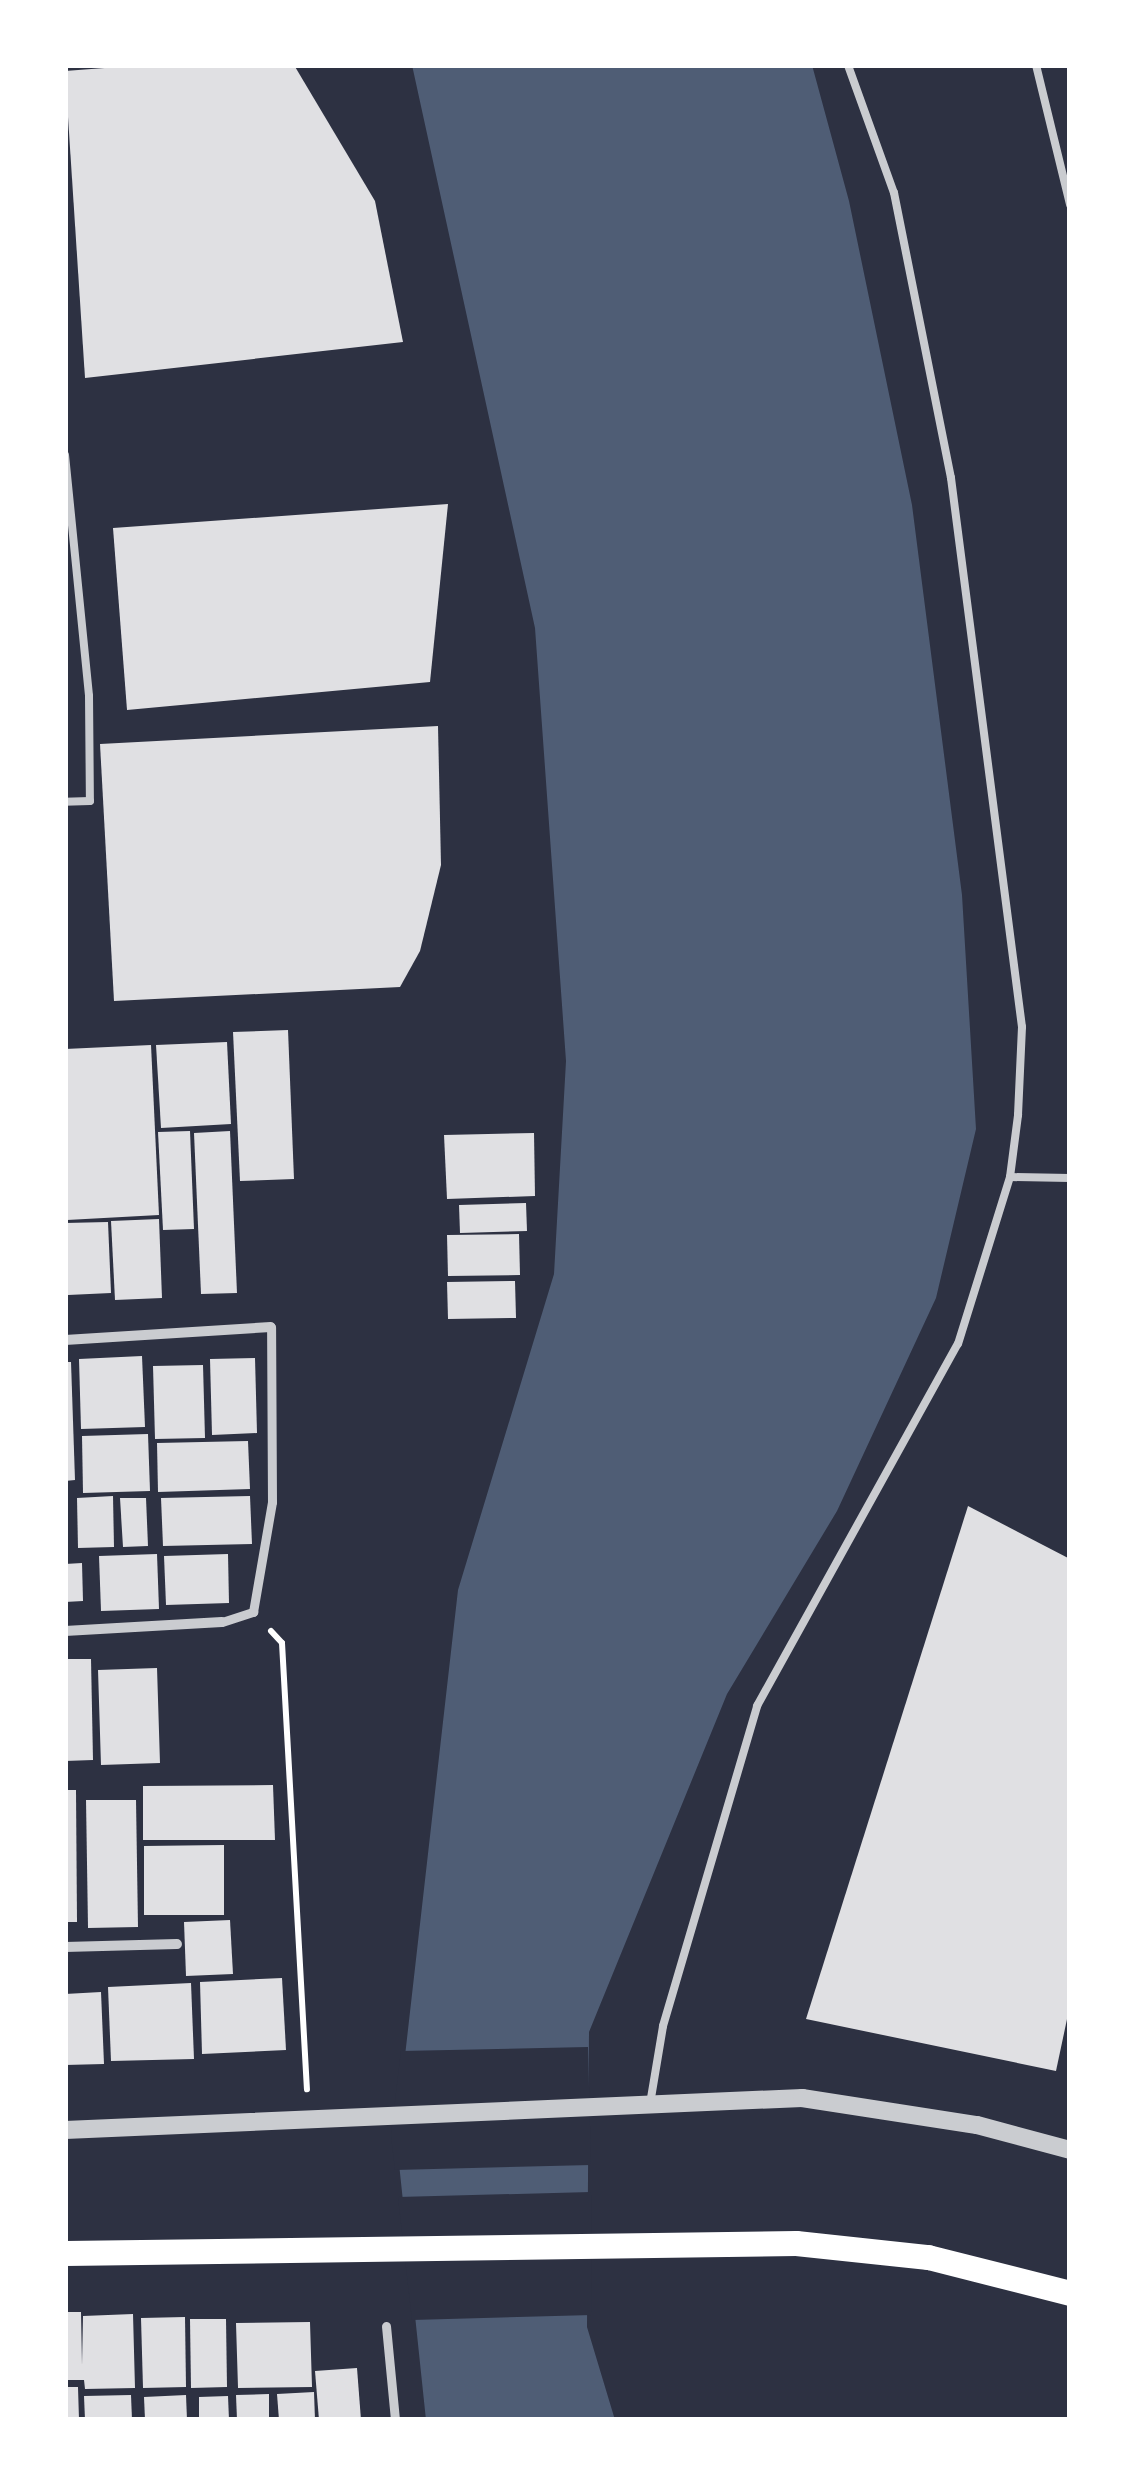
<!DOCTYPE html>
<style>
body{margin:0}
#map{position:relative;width:1135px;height:2485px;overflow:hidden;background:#2d3142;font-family:"Noto Sans",sans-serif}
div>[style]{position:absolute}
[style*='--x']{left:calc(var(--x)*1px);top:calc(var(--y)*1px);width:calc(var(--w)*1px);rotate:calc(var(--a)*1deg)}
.water>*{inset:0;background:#4f5d75}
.pier>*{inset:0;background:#2d3142}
.building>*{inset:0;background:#e0e0e3}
.path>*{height:6px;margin:-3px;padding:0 3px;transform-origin:3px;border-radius:3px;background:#fff}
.service>*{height:8px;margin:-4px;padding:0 4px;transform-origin:4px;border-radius:4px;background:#caccd0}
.pedestrian>*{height:9px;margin:-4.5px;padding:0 4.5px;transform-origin:4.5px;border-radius:4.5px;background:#caccd0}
.minor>*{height:10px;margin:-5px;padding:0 5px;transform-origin:5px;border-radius:5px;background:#caccd0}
.tertiary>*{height:18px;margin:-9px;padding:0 9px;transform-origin:9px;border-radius:9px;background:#caccd0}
.primary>*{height:25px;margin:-12.5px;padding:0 12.5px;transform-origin:12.5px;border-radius:12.5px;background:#fff}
span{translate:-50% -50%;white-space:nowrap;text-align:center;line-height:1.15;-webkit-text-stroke:10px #fff;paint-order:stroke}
.frame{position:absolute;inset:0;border:68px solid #fff;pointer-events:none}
</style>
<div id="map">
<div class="water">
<div style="clip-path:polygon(412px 65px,812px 65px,849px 201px,912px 505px,962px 895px,976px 1129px,936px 1298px,837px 1511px,727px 1694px,589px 2032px,587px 2327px,615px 2420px,426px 2420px,396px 2135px,458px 1590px,554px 1274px,566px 1061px,535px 628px)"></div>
</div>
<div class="pier">
<div style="clip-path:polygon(588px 2047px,591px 2165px,395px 2170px,391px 2135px,401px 2051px)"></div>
<div style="clip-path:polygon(591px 2192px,592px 2315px,412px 2320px,398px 2197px)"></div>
</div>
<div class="building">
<div style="clip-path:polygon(144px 65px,294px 65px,375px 201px,403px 342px,85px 378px,65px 71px)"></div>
<div style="clip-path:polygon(448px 504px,430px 682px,127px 710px,113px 528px)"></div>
<div style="clip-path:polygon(438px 726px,441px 865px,420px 951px,400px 987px,114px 1001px,100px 744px)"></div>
<div style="clip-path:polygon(288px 1030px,294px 1179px,240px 1181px,233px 1032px)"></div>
<div style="clip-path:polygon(227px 1042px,231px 1124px,161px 1128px,156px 1045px)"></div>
<div style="clip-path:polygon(151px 1045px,159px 1215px,67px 1220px,65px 1049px)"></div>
<div style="clip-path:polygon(190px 1131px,194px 1229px,163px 1230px,158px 1132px)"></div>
<div style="clip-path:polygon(230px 1131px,237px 1293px,201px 1294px,194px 1133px)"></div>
<div style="clip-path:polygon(534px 1133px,535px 1196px,447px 1199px,444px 1135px)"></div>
<div style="clip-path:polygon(526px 1203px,527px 1231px,460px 1233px,459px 1205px)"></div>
<div style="clip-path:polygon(159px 1219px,162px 1298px,115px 1300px,111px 1221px)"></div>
<div style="clip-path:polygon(108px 1222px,111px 1293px,68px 1295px,65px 1223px)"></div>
<div style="clip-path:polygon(519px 1234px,520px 1275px,448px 1276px,447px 1235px)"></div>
<div style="clip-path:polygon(515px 1281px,516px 1318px,448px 1319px,447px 1282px)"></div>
<div style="clip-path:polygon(142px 1356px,145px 1427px,81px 1429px,79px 1359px)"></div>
<div style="clip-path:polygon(255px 1358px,257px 1433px,212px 1435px,210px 1359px)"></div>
<div style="clip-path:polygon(65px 1362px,71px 1362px,75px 1480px,65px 1481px)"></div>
<div style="clip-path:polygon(203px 1365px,205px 1438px,155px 1439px,153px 1366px)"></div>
<div style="clip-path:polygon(148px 1434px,150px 1491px,83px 1493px,82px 1436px)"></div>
<div style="clip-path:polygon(248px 1441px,250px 1489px,158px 1492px,157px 1443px)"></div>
<div style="clip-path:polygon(113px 1496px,114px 1547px,78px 1548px,77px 1498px)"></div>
<div style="clip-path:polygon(250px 1496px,252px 1544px,163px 1546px,161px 1498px)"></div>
<div style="clip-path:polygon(120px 1498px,146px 1498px,148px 1546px,123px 1547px)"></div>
<div style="clip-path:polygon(968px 1506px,1070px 1559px,1070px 2005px,1056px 2071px,806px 2019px)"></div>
<div style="clip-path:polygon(157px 1554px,159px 1609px,101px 1611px,99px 1556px)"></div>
<div style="clip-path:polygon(228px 1554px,229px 1603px,166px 1605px,164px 1556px)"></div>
<div style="clip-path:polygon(82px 1563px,83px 1601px,65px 1602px,65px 1564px)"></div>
<div style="clip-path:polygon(65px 1659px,91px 1659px,93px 1760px,65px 1761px)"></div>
<div style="clip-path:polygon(157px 1668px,160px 1763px,101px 1765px,98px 1670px)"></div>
<div style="clip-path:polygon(273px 1785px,275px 1840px,143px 1840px,143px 1786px)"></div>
<div style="clip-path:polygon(65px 1790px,76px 1790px,77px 1922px,65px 1922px)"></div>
<div style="clip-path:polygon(86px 1800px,136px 1800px,138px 1927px,88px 1928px)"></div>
<div style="clip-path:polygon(224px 1845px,224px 1915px,144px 1915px,144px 1846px)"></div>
<div style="clip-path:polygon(230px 1920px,233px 1974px,186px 1976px,184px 1922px)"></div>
<div style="clip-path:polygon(282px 1978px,286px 2050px,202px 2054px,200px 1982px)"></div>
<div style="clip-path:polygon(191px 1983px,194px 2059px,111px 2061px,108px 1987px)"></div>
<div style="clip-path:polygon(101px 1992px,104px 2064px,65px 2065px,65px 1994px)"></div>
<div style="clip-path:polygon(65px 2312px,81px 2312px,82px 2365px,83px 2316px,133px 2314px,135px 2388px,85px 2389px,84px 2380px,65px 2380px)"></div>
<div style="clip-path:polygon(185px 2317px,186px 2387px,143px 2388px,141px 2318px)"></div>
<div style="clip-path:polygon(190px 2319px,226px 2319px,227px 2387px,191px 2388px)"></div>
<div style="clip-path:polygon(310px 2322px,312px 2387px,238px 2388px,236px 2323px)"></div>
<div style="clip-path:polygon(357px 2368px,361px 2420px,319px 2420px,315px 2371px)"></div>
<div style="clip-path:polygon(65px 2387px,78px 2387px,79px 2420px,65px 2420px)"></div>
<div style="clip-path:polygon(314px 2392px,315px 2420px,279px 2420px,277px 2394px)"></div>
<div style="clip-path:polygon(269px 2394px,269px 2420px,237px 2420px,236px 2395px)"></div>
<div style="clip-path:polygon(131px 2395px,132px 2420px,85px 2420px,84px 2396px)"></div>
<div style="clip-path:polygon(186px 2395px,187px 2420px,145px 2420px,144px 2397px)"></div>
<div style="clip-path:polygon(228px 2396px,229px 2420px,199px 2420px,199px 2397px)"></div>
</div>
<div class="path">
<div style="--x:271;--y:1631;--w:16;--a:47"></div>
<div style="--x:282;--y:1643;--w:447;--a:86.8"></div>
</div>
<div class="service">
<div style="--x:1036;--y:65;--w:144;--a:76.3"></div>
<div style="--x:65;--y:455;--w:242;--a:84.3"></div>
<div style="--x:89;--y:696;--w:105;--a:89.5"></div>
<div style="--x:90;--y:801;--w:25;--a:178"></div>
<div style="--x:1010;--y:1177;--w:60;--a:1"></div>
<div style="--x:650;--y:2104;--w:79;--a:-80.5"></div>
<div style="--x:663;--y:2026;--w:334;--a:-73.6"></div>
<div style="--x:757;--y:1706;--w:414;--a:-61"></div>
<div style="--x:958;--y:1344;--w:175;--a:-72.7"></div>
<div style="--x:1010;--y:1177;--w:63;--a:-82.6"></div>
<div style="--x:1018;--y:1115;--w:88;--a:-87.4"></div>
<div style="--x:1022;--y:1027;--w:554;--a:-97.37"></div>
<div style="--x:951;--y:478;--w:291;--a:-101.3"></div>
<div style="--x:894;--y:193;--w:136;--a:-109.8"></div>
</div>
<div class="pedestrian">
<div style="--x:222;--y:1622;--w:33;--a:-18"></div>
<div style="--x:253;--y:1612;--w:112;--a:-80.2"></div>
<div style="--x:272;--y:1502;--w:175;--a:-90.3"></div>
<div style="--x:386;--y:2326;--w:94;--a:84.5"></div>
</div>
<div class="minor">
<div style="--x:65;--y:1340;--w:206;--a:-3.6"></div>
<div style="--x:65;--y:1631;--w:157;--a:-3.3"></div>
<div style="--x:65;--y:1947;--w:112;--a:-1.5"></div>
</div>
<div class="tertiary">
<div style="--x:65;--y:2130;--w:738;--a:-2.49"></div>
<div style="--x:802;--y:2098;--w:177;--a:8.8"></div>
<div style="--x:977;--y:2125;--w:96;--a:15"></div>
</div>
<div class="primary">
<div style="--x:65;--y:2253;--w:731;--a:-0.78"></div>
<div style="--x:796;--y:2243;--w:133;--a:6.1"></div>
<div style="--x:928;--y:2257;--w:146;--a:14.2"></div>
</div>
<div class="frame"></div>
</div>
